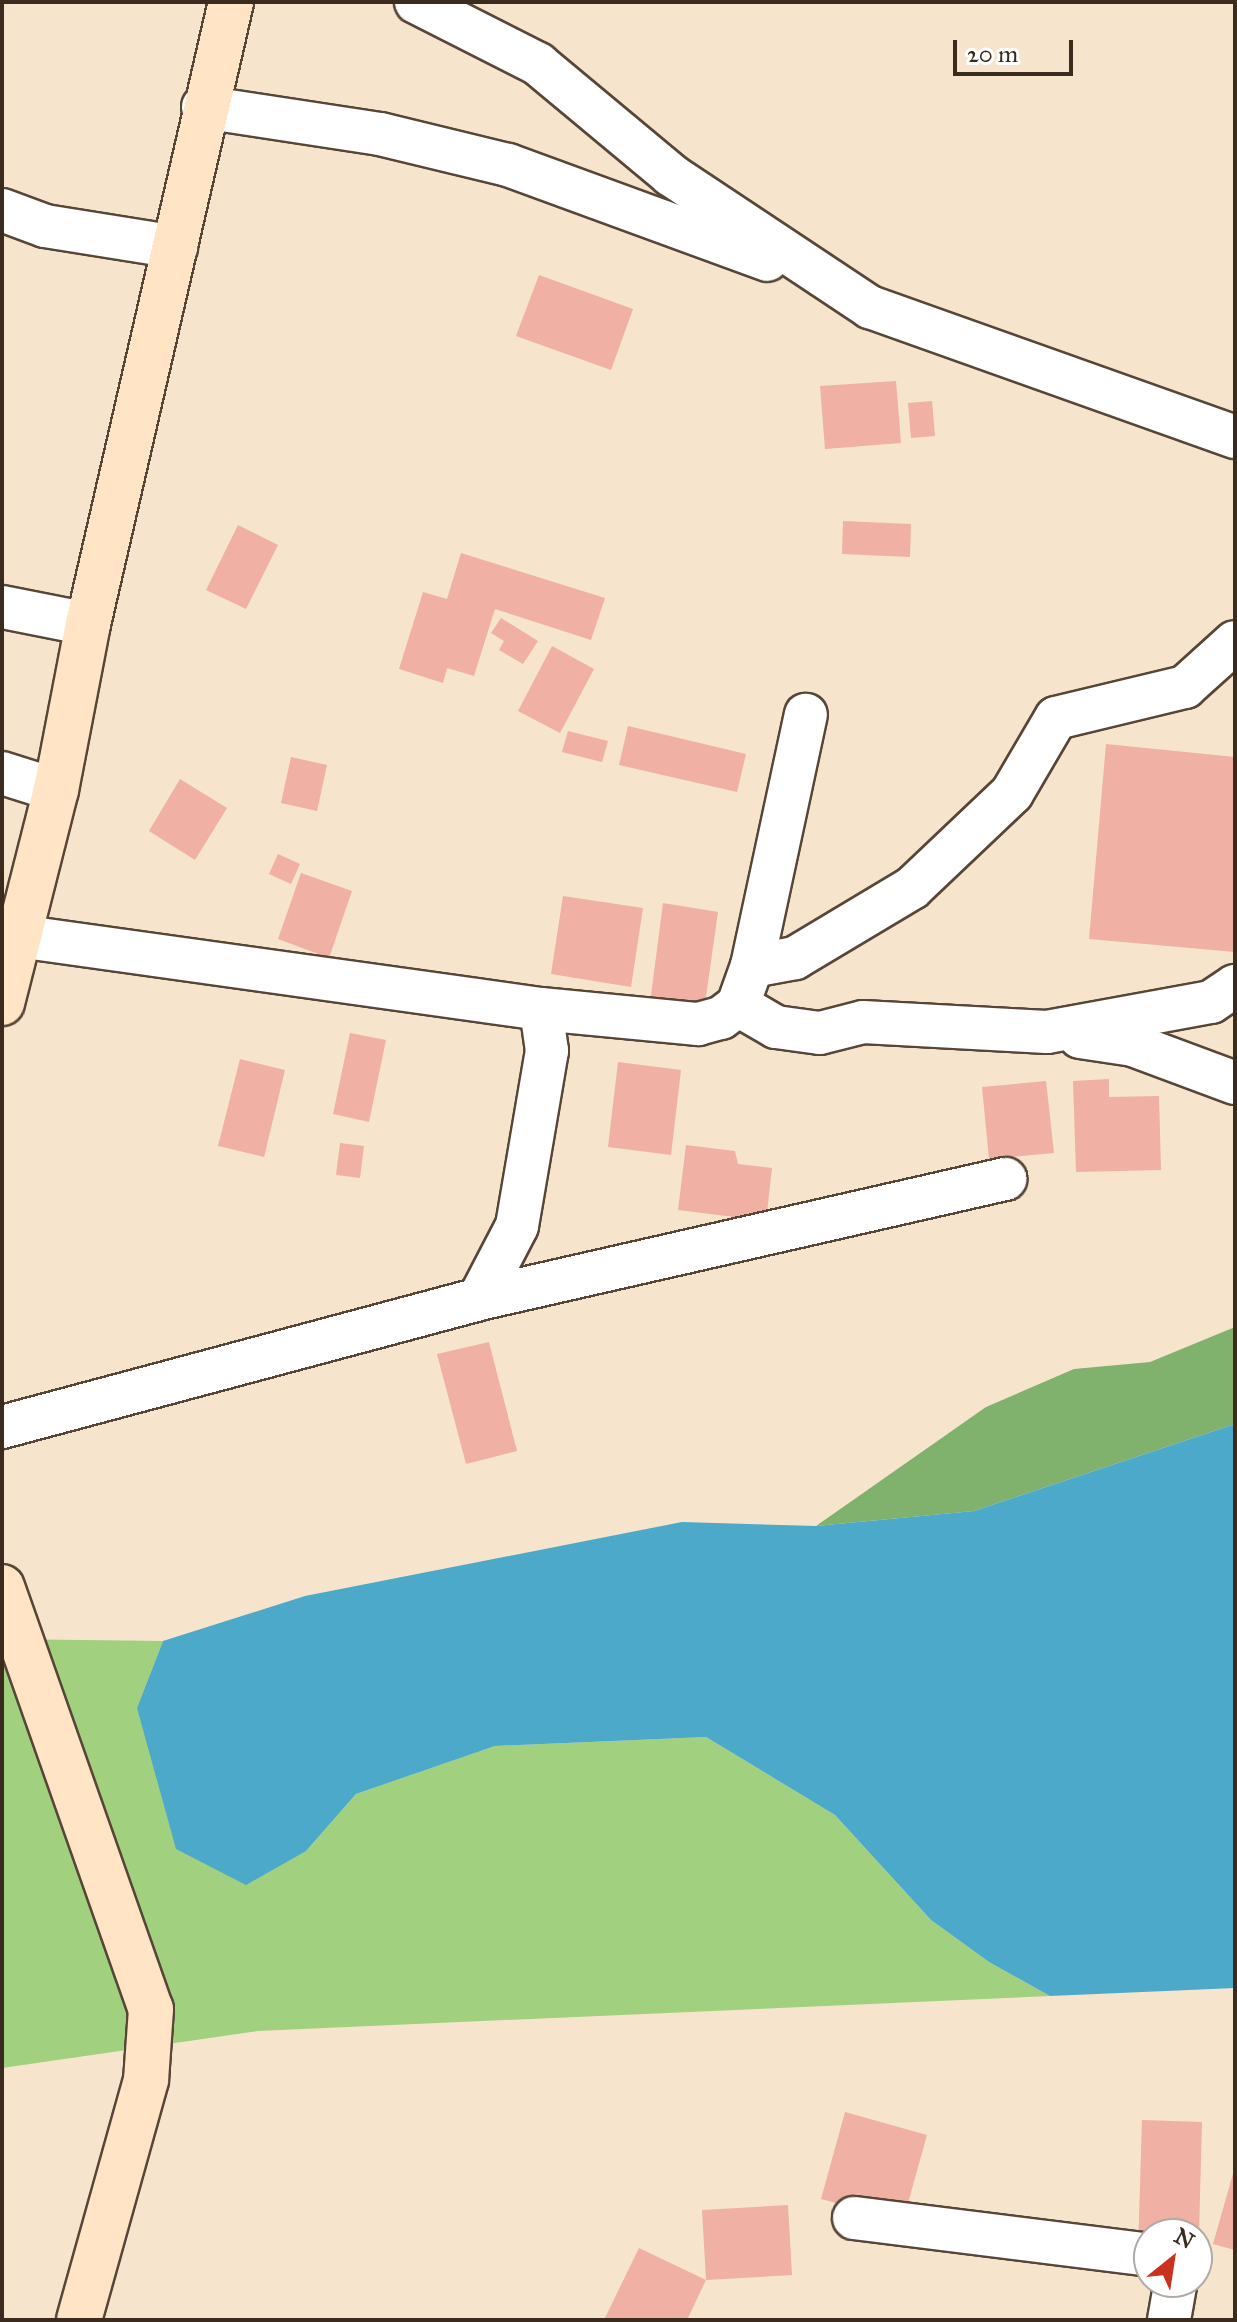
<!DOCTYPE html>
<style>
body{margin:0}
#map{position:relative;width:1237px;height:2322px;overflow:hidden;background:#f6e4cd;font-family:"IM FELL Great Primer",serif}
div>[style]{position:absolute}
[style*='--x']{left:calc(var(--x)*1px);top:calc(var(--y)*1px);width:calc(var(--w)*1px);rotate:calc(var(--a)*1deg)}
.green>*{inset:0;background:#a1d07e}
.forest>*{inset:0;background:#80b26d}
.water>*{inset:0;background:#4ca9ca}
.building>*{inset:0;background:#f0b0a4}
.roads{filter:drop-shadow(2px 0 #574638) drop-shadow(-2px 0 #574638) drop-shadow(0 2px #574638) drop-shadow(0 -2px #574638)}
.street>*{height:42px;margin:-21px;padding:0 21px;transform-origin:21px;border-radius:21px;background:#fff}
.secondary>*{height:44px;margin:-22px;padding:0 22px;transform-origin:22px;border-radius:22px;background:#ffe4c6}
span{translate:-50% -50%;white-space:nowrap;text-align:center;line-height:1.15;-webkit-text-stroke:6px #fff;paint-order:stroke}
.frame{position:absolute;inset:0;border:4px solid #3b2a1e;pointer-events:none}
.north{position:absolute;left:1133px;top:2218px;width:80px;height:80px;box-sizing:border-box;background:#fff;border:2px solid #b1aaa5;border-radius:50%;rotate:30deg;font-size:22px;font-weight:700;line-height:32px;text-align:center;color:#3b2a1e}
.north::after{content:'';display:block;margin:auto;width:28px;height:36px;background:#c8321e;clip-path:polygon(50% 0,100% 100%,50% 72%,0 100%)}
.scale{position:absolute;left:953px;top:40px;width:120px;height:36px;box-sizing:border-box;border:4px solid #3b2a1e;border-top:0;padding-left:10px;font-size:24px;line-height:28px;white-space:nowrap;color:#3b2a1e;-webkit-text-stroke:6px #fff;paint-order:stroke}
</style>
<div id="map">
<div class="green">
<div style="clip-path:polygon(2px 1639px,163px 1641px,137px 1708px,306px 1851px,356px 1794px,495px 1746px,706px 1737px,835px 1815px,931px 1920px,989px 1962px,1050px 1996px,258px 2031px,2px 2068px)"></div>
</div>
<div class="forest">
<div style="clip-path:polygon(1235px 1327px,1235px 1424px,974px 1511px,816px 1526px,986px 1407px,1074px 1369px,1150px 1362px)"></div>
</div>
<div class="water">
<div style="clip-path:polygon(1235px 1424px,1235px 1988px,1050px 1996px,989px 1962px,931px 1920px,835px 1815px,706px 1737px,495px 1746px,356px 1794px,306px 1851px,246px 1885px,176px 1849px,137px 1708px,163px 1641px,305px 1596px,682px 1522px,816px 1526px,974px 1511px)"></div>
</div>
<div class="building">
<div style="clip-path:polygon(539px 275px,633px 309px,611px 370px,516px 336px)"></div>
<div style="clip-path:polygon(896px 381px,901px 443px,825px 449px,820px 386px)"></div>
<div style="clip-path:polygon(932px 401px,935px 436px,911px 438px,908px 403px)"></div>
<div style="clip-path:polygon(843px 521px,911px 524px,910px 557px,842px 554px)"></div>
<div style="clip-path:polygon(238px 525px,278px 545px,246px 609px,206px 590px)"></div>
<div style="clip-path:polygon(461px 553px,605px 598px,591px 640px,495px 609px,474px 676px,447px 668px,443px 683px,399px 669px,423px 592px,447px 599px)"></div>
<div style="clip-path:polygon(501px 618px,538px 641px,523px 664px,499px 650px,504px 641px,491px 633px)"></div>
<div style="clip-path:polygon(552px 646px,594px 669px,560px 733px,518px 711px)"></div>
<div style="clip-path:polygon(628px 726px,746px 754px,737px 792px,619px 765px)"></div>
<div style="clip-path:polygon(568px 731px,608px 741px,602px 762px,562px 752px)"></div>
<div style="clip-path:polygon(1106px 744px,1235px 757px,1235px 952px,1089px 939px)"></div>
<div style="clip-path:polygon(291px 757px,327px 765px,317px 811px,281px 803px)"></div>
<div style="clip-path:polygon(180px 779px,227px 808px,195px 860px,149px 831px)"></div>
<div style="clip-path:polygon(278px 854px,300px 864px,291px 884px,269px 874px)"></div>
<div style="clip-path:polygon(301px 873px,352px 891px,329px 958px,278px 939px)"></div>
<div style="clip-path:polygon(563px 896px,643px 908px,631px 987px,551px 974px)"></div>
<div style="clip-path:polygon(663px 903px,718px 912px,704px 1011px,650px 1003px)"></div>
<div style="clip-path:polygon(350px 1033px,386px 1040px,369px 1122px,333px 1114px)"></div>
<div style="clip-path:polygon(240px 1059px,285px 1070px,264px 1157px,218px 1146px)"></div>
<div style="clip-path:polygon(618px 1062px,681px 1070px,671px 1155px,608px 1147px)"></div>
<div style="clip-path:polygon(1109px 1079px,1109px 1097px,1159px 1096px,1161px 1170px,1076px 1172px,1073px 1081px)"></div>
<div style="clip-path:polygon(1046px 1081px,1054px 1153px,989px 1159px,982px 1087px)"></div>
<div style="clip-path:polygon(340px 1143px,364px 1146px,360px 1178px,336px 1175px)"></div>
<div style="clip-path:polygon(686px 1145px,735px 1151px,738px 1164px,772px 1168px,766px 1221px,678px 1210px)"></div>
<div style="clip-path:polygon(489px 1342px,517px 1451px,466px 1464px,437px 1354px)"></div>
<div style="clip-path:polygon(845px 2112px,927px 2135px,903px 2221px,821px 2199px)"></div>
<div style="clip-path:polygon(1142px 2120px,1202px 2122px,1199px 2234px,1149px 2234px,1138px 2251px)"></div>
<div style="clip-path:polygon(1234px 2170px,1235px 2170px,1235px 2250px,1213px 2244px)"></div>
<div style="clip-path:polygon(788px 2205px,792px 2275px,706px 2280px,702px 2210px)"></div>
<div style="clip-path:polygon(639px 2248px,706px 2280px,687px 2320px,604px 2320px)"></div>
</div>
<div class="roads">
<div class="street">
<div style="--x:416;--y:2;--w:137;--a:26.9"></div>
<div style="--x:538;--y:64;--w:173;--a:39.8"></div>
<div style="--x:671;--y:175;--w:239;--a:33.6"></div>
<div style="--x:870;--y:307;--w:387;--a:19.6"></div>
<div style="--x:203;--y:107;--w:179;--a:8.7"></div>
<div style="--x:380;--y:134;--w:132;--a:13.6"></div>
<div style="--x:508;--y:165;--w:276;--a:20.1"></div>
<div style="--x:2;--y:210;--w:46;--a:20.4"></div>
<div style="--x:45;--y:226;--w:133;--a:9.1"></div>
<div style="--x:2;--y:607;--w:88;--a:11.2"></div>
<div style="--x:2;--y:773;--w:57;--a:17.5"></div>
<div style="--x:2;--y:953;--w:23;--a:-47"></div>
<div style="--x:18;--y:936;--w:528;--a:7.95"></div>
<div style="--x:541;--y:1009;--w:158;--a:5.5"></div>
<div style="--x:698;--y:1024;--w:24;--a:-15"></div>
<div style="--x:721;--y:1018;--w:21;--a:-37"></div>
<div style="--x:738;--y:1005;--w:41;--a:-70.3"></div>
<div style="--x:752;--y:966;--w:257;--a:-77.9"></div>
<div style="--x:752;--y:966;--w:44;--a:-10.5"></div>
<div style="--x:795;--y:958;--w:136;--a:-30.9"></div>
<div style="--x:912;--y:888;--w:138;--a:-43.5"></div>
<div style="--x:1012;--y:793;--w:87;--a:-59.6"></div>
<div style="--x:1056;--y:718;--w:133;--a:-13.5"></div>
<div style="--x:1185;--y:687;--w:67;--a:-42"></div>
<div style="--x:738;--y:1005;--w:44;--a:30.1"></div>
<div style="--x:776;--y:1027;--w:44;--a:7.8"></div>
<div style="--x:820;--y:1033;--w:44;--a:-14.3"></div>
<div style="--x:863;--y:1022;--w:184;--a:3.1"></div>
<div style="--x:1047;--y:1032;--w:167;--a:-10.4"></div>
<div style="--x:1211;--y:1002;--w:29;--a:-34"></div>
<div style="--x:1080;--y:1037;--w:54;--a:8.6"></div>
<div style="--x:1133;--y:1045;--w:109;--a:20.4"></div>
<div style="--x:479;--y:1299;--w:82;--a:-62.5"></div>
<div style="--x:517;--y:1226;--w:178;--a:-80.3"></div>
<div style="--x:547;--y:1051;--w:42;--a:-98.1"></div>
<div style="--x:2;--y:1427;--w:494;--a:-15"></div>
<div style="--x:479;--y:1299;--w:540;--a:-12.85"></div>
<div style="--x:854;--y:2218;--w:297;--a:7.1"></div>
<div style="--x:1169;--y:2320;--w:39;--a:-80"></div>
</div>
<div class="secondary">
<div style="--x:2;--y:1003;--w:220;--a:-75.8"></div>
<div style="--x:56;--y:790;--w:169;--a:-79.1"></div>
<div style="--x:88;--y:624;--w:638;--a:-77.05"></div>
<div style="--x:2;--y:1587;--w:448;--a:70.6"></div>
<div style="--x:151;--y:2009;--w:71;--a:94"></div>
<div style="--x:146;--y:2080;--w:249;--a:105.6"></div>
</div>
</div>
<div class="frame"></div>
<div class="north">N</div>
<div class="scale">20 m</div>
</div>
